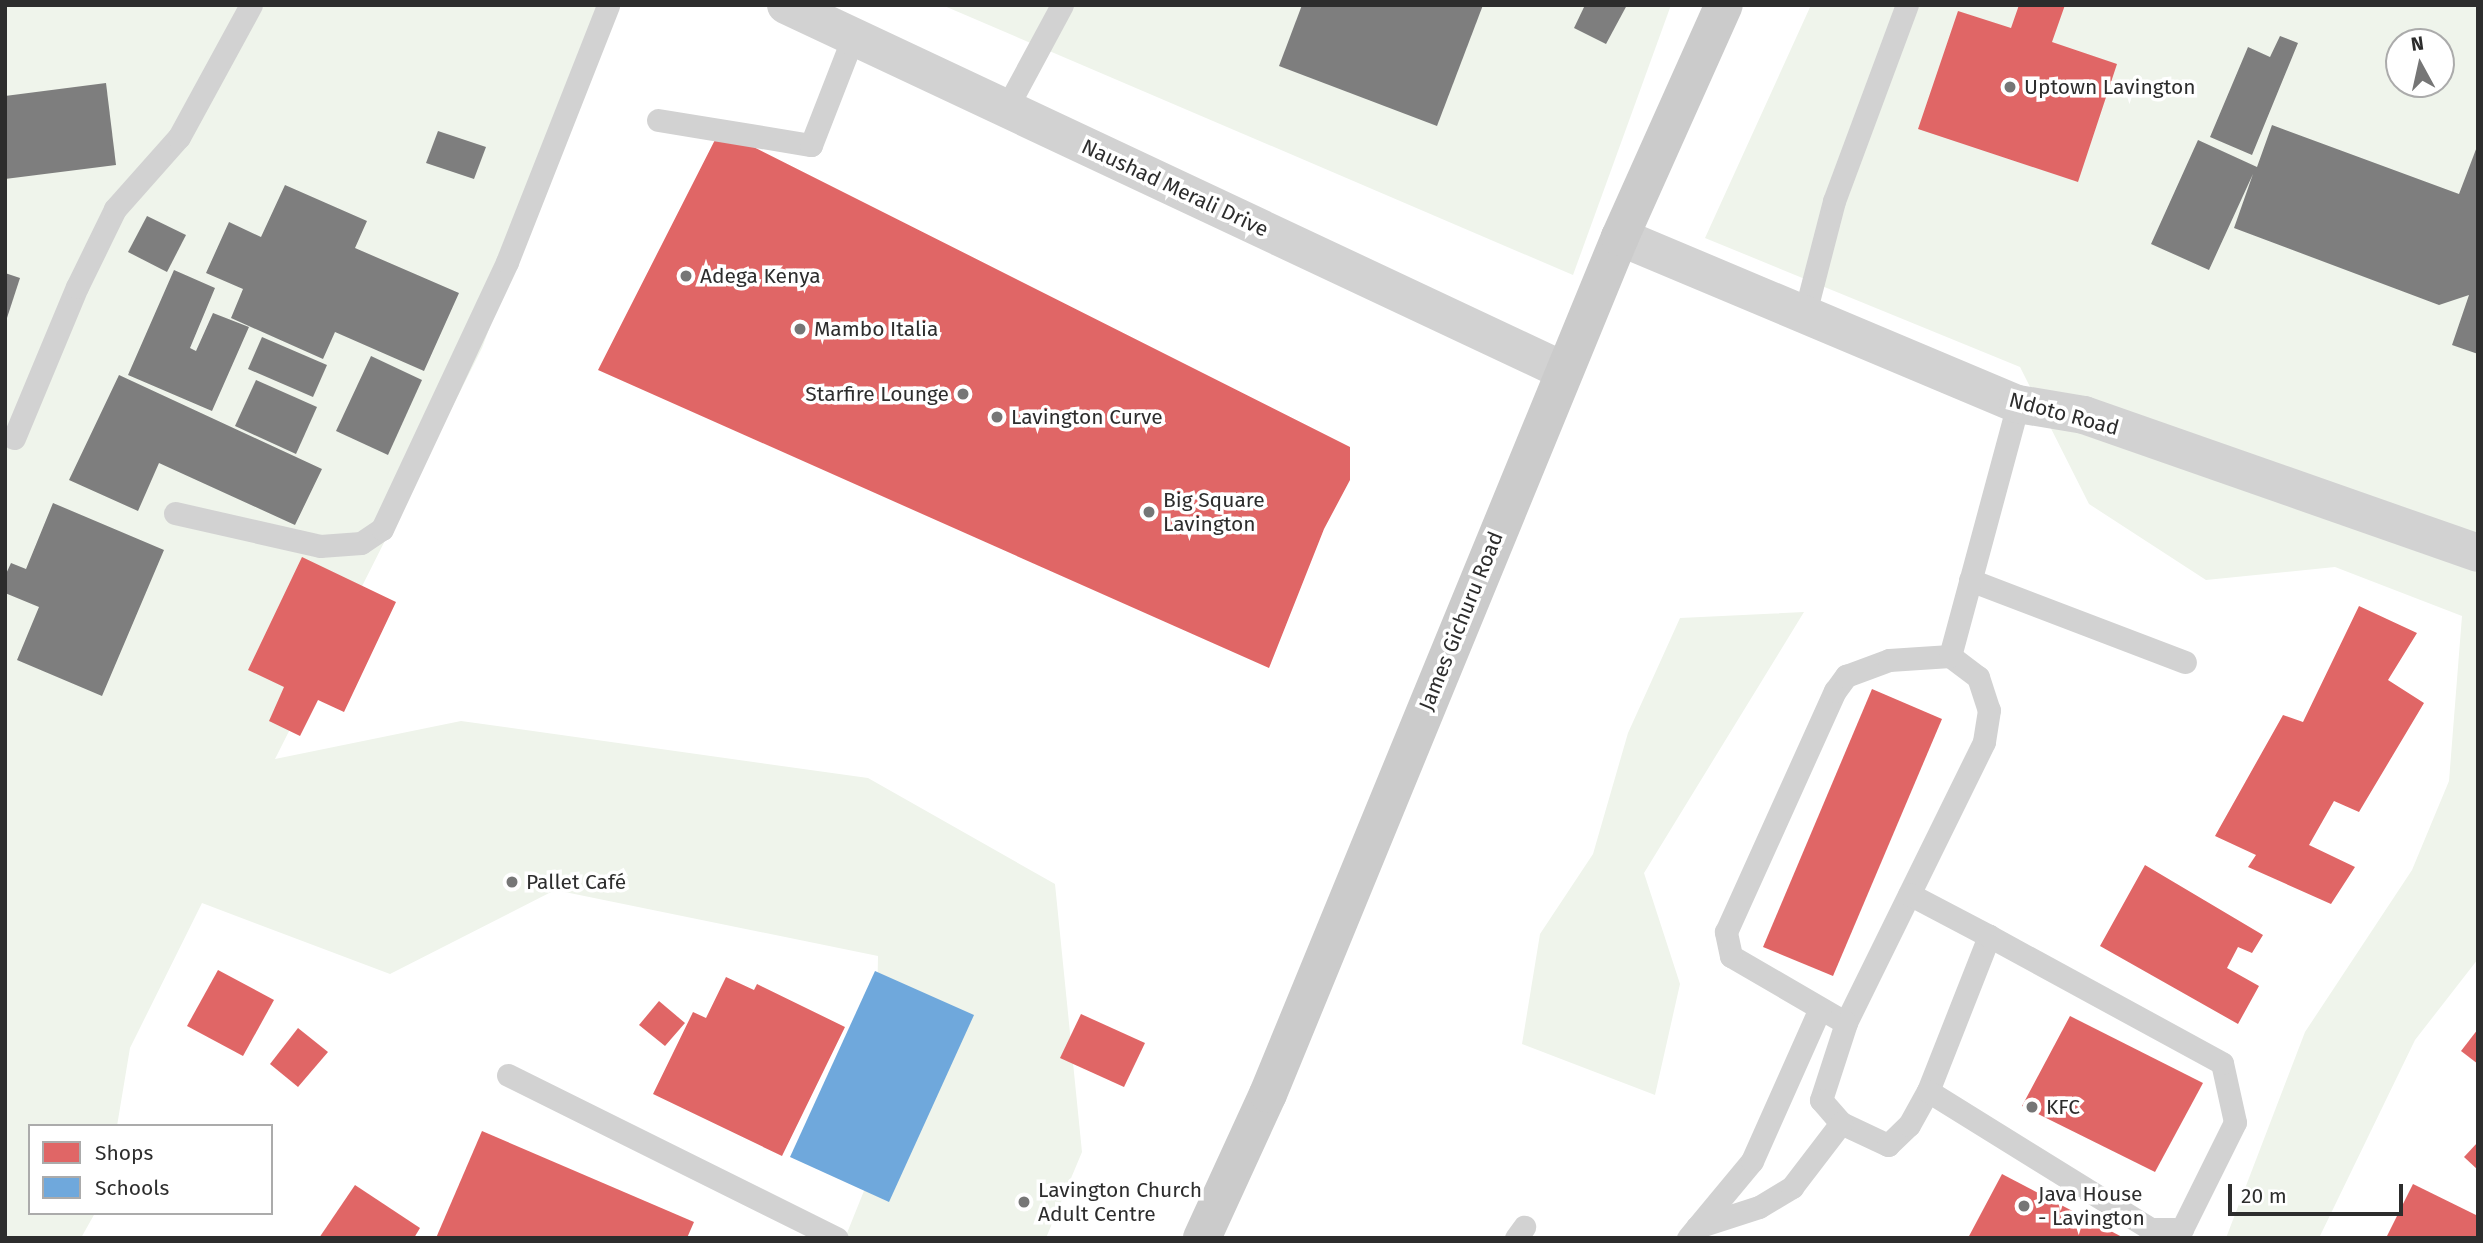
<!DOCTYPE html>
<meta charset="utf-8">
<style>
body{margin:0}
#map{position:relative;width:2483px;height:1243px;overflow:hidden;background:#fff;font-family:"Fira Sans",sans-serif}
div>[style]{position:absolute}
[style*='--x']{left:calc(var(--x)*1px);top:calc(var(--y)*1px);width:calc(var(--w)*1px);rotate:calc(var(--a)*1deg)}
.green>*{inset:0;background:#eff4eb}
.shops>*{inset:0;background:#e06666}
.schools>*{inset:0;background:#6fa8dc}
.building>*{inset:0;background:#7e7e7e}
.service>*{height:23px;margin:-11.5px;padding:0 11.5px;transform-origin:11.5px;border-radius:11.5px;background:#d2d2d2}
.minor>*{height:38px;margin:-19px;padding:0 19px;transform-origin:19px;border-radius:19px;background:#d2d2d2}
.secondary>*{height:38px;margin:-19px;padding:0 19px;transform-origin:19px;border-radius:19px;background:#cbcbcb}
.dots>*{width:19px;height:19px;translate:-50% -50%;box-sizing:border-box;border:4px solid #fff;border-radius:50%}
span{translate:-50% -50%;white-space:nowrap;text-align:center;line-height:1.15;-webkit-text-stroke:7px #fff;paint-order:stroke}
.poi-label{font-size:21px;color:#2d2d2d}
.left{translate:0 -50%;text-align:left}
.right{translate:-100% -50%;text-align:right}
.street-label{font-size:21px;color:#2d2d2d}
.frame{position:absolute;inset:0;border:7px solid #2d2d2d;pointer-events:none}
.legend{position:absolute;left:28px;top:1124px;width:245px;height:91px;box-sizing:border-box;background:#fff;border:2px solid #ababab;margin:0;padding:9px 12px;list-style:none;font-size:21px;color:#2d2d2d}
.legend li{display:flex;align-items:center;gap:14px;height:35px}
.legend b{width:35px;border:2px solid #ababab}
.north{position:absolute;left:2385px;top:28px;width:70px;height:70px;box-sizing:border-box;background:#fff;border:2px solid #ababab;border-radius:50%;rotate:352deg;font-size:19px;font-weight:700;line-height:28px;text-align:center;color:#2d2d2d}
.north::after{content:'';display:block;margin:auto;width:24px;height:32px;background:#767676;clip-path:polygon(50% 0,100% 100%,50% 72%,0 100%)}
.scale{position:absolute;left:2228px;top:1184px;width:175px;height:32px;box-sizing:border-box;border:4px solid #2d2d2d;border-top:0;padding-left:9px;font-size:21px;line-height:24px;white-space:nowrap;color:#2d2d2d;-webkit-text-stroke:5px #fff;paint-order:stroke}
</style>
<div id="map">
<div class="green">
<div style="clip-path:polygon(5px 5px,609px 5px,482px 348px,275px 759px,461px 721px,868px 778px,1055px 884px,1082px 1152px,1046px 1238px,845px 1238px,874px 1166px,878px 956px,555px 890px,390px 974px,202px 903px,130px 1048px,117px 1126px,30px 1126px,30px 1213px,95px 1213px,81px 1238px,5px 1238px)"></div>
<div style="clip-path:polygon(942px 5px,1671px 5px,1573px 275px)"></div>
<div style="clip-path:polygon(evenodd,1811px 5px,2478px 5px,2478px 959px,2415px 1040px,2319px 1238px,2226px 1238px,2305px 1032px,2412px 870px,2449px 781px,2462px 616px,2335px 567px,2206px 580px,2089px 504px,2020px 367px,1705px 238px,1811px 5px,2399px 42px,2441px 42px,2441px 84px,2399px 84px,2399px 42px)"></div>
<div style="clip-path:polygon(1804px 612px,1644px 873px,1680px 984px,1655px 1095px,1522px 1044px,1540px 934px,1593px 854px,1628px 733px,1680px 618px)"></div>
</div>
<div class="shops">
<div style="clip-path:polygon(2019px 5px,2065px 5px,2052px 42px,2117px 64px,2078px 182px,1918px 129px,1958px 11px,2011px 28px)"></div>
<div style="clip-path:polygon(720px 130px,1350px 447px,1350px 480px,1324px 529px,1269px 668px,598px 370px)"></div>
<div style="clip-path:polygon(302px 557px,396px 602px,344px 712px,318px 700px,300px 736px,269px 721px,284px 687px,248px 670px)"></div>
<div style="clip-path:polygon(2359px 606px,2417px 633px,2388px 680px,2424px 703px,2359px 812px,2334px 801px,2309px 845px,2355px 867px,2331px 904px,2248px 867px,2256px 855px,2215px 836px,2283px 715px,2303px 722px)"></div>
<div style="clip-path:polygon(1872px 689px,1942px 719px,1833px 976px,1763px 947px)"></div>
<div style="clip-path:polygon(2145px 865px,2263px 935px,2252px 953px,2238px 947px,2227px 968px,2259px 986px,2238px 1024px,2100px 946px)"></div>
<div style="clip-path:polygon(218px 970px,274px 1000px,243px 1056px,187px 1026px)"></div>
<div style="clip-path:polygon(726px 977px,754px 990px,757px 984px,845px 1027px,782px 1156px,653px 1094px,693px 1012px,706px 1018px)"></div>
<div style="clip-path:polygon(659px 1001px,685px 1023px,665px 1046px,639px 1025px)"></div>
<div style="clip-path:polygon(1081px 1014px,1145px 1043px,1124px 1087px,1060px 1058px)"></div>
<div style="clip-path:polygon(2070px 1016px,2203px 1083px,2155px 1172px,2022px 1106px)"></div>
<div style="clip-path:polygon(298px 1028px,328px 1052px,298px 1087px,270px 1064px)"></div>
<div style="clip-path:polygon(2478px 1029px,2478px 1064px,2461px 1051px)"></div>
<div style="clip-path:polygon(482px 1131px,694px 1222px,687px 1238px,436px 1238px)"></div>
<div style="clip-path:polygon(2478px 1142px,2478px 1170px,2464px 1157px)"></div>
<div style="clip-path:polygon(2002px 1174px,2124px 1238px,1968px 1238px)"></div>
<div style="clip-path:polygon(2413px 1184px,2478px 1216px,2478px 1238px,2386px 1238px)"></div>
<div style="clip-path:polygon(355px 1185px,420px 1228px,414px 1238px,319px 1238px)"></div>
</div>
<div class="schools">
<div style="clip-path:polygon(875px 971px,974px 1015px,889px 1202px,790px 1157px)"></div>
</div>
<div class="building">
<div style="clip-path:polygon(1302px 5px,1483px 5px,1437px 126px,1279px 66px)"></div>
<div style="clip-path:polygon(1585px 5px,1627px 5px,1606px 44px,1574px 28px)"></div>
<div style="clip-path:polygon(2280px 36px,2298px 43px,2252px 155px,2210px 137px,2248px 47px,2270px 57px)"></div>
<div style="clip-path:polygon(106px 83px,116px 165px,5px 179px,5px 96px)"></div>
<div style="clip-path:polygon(2272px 125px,2459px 194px,2478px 144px,2478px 354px,2452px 345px,2469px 295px,2439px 305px,2234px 228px,2253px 174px,2209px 270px,2151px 244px,2198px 140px,2257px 167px)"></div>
<div style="clip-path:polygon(438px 131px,486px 147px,474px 179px,426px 163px)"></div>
<div style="clip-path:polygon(285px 185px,367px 221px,355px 248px,459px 293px,424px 371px,335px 332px,323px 359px,231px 318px,243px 289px,206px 273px,229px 222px,261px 237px)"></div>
<div style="clip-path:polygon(147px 216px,186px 235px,167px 272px,128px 252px)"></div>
<div style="clip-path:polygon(174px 270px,215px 288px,190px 348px,196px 351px,213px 313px,249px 327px,212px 411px,128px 375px)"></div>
<div style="clip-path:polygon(5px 273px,20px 278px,6px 321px,5px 321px)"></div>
<div style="clip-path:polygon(262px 337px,327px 365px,313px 397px,248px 369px)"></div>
<div style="clip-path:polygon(371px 356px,422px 380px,388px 455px,336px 431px)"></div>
<div style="clip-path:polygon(119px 375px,322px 469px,295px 525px,159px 463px,138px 511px,69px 480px)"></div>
<div style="clip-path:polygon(256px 380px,317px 407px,296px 454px,235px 426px)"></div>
<div style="clip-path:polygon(53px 503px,164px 550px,102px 696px,17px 660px,39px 607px,5px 593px,5px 576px,11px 563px,26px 569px)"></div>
</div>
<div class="service">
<div style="--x:1006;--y:109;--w:118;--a:-61.7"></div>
<div style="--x:658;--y:120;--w:155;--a:9.3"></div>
<div style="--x:811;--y:145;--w:116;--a:-68.7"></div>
<div style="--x:1804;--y:317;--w:120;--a:-75.5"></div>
<div style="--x:1834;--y:201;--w:209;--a:-69.6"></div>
<div style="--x:14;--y:438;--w:164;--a:-67.4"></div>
<div style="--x:77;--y:287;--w:87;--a:-64"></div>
<div style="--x:115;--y:209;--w:96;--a:-48.4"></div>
<div style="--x:179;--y:137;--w:150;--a:-61.4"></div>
<div style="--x:175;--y:513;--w:149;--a:12.8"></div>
<div style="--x:320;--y:546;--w:41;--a:-4.2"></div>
<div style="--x:361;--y:543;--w:25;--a:-34"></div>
<div style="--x:382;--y:529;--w:295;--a:-64.9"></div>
<div style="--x:507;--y:262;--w:276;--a:-68.5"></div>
<div style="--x:1970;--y:580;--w:230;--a:20.9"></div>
<div style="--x:1950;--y:656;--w:35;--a:37"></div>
<div style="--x:1978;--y:677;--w:35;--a:72"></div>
<div style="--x:1989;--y:710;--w:32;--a:99"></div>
<div style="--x:1984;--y:742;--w:313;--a:116.2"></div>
<div style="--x:1846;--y:1023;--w:133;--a:-149.8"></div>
<div style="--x:1731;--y:956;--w:25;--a:-102"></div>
<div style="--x:1726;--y:932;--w:265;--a:-65.7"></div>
<div style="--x:1835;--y:691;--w:19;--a:-54"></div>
<div style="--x:1846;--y:676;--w:46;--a:-20.4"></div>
<div style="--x:1889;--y:660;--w:61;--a:-3.8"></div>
<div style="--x:1950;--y:656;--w:261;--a:-74.9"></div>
<div style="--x:1846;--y:1023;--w:81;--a:108"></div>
<div style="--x:1821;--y:1100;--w:30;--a:49"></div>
<div style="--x:1841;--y:1123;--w:52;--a:25.1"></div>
<div style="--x:1888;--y:1145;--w:29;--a:-44"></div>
<div style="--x:1909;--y:1125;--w:39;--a:-61"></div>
<div style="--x:1928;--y:1091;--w:167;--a:-68.5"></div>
<div style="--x:1989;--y:936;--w:90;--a:-152.3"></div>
<div style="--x:508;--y:1075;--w:367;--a:26.4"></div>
<div style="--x:1928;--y:1091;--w:262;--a:31.8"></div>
<div style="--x:2151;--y:1229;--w:31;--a:0"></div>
<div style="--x:2182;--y:1229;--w:119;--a:-63.6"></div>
<div style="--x:2235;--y:1122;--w:60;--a:-102.4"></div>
<div style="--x:2222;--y:1063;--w:265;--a:-151.4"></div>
<div style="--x:1697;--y:1227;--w:65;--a:-17.9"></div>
<div style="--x:1759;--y:1207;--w:39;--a:-31"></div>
<div style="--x:1792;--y:1187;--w:81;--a:-52.6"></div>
<div style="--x:1516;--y:1238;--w:14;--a:-54"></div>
<div style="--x:1688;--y:1238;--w:100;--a:-50.3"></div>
<div style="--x:1752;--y:1161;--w:167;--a:-66"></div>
</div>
<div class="minor">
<div style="--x:786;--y:5;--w:860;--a:25.19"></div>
<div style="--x:1620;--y:237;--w:432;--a:22.8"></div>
<div style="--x:2018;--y:404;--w:67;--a:9.5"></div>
<div style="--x:2084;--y:415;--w:417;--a:19.3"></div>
</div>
<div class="secondary">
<div style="--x:1202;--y:1238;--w:158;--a:-65.4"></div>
<div style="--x:1268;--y:1094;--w:926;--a:-67.67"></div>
<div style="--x:1620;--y:237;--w:254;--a:-65.9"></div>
</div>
<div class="dots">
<div style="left:2010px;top:87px;background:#767676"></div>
<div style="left:686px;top:276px;background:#767676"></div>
<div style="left:800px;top:329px;background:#767676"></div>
<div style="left:963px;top:394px;background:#767676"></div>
<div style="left:997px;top:417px;background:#767676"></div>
<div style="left:1149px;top:512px;background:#767676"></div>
<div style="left:512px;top:882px;background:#767676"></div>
<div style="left:2032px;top:1107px;background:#767676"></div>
<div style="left:1024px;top:1202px;background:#767676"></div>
<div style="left:2024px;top:1206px;background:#767676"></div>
</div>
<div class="poi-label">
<span class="left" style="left:2024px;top:87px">Uptown Lavington</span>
<span class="left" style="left:700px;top:276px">Adega Kenya</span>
<span class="left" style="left:814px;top:329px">Mambo Italia</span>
<span class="right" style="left:949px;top:394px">Starfire Lounge</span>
<span class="left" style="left:1011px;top:417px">Lavington Curve</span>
<span class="left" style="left:1163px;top:512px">Big Square<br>Lavington</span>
<span class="left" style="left:526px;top:882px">Pallet Café</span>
<span class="left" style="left:2046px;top:1107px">KFC</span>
<span class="left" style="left:1038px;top:1202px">Lavington Church<br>Adult Centre</span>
<span class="left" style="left:2038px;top:1206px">Java House<br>- Lavington</span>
</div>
<div class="street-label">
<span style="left:1175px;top:188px;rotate:25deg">Naushad Merali Drive</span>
<span style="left:2064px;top:414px;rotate:15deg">Ndoto Road</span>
<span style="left:1461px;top:621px;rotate:-68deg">James Gichuru Road</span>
</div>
<div class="frame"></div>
<ul class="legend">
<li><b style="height:19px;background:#e06666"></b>Shops</li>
<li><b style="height:19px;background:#6fa8dc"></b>Schools</li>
</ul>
<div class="north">N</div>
<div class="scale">20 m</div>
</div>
